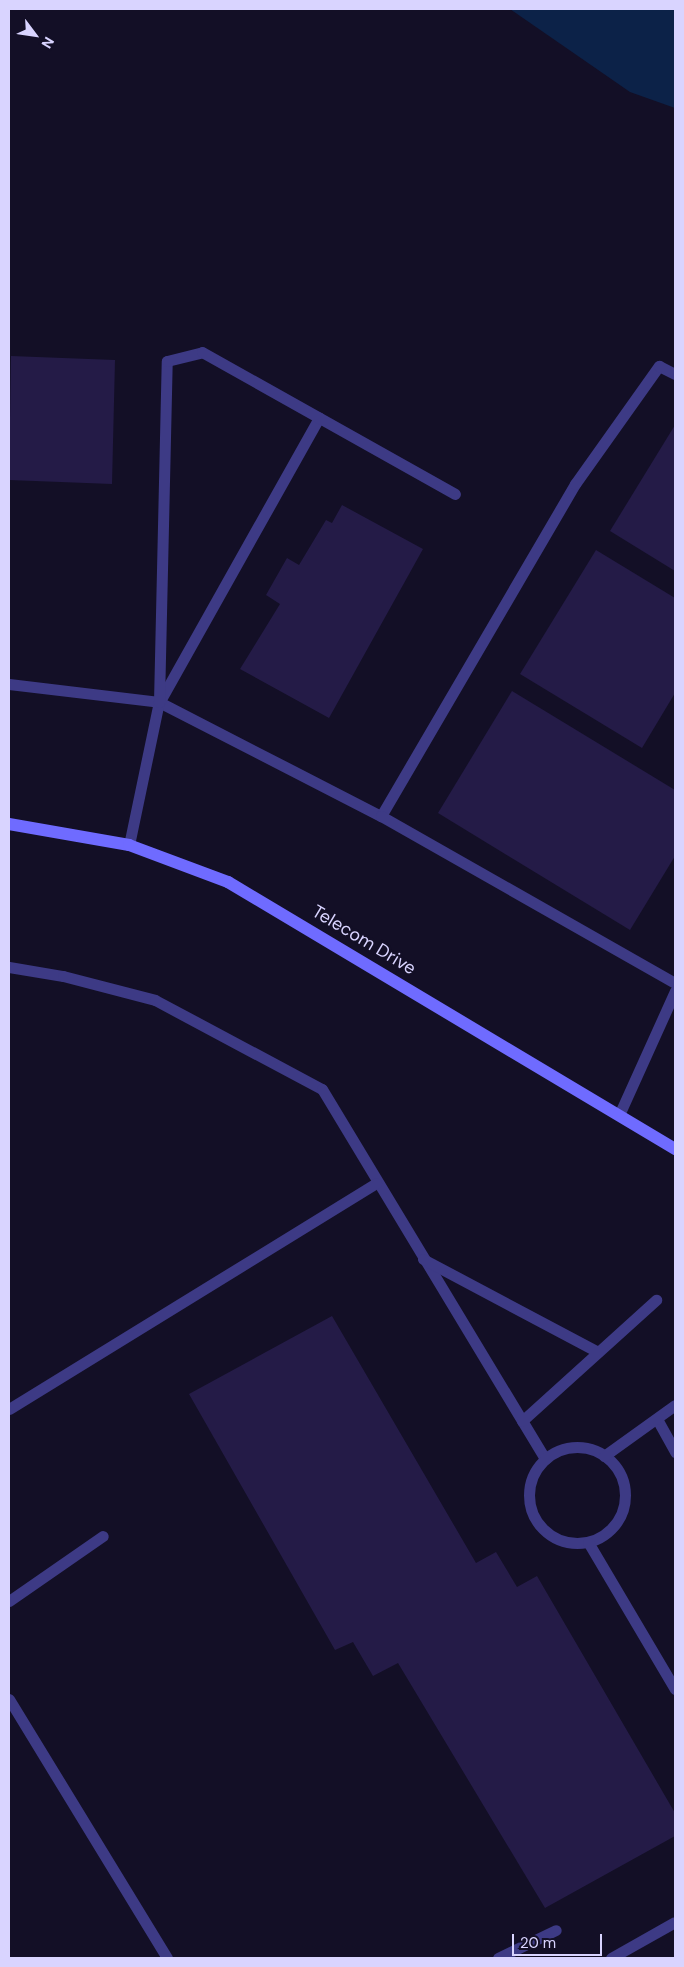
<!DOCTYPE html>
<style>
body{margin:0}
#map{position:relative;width:684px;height:1967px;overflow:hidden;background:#130f26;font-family:"DM Sans",sans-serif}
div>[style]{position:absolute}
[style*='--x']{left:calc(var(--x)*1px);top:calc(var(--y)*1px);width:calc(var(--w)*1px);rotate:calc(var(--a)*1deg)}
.water>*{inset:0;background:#0c2248}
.building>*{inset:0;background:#241b47}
.lane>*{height:11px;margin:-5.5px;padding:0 5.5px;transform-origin:5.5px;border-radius:5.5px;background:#3d3a85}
.lane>.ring{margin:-5.5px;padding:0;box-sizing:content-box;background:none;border:11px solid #3d3a85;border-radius:50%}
.secondary>*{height:12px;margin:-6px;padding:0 6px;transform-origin:6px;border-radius:6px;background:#6f6bff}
span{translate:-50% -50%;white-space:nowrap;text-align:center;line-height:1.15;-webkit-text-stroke:5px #130f26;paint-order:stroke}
.street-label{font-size:18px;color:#d9d4ff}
.frame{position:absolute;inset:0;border:10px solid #d9d4ff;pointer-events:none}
.north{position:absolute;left:10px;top:10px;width:50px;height:50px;-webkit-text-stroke:4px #130f26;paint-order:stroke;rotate:121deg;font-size:14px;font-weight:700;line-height:20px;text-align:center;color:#d9d4ff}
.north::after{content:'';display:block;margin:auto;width:18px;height:22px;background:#d9d4ff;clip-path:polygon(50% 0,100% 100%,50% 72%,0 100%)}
.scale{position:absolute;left:512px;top:1934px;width:90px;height:22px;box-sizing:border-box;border:2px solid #d9d4ff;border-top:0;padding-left:6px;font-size:15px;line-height:18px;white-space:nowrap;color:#d9d4ff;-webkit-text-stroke:4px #130f26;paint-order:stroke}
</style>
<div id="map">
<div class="water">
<div style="clip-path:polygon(510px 9px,675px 9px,675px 108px,630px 92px)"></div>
</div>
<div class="building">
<div style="clip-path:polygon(11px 356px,115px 360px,112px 484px,9px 480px)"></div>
<div style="clip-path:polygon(675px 425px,675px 571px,610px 531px)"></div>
<div style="clip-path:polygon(342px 505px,423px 549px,329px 718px,240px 669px,280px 604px,266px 595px,287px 558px,299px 565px,326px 520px,332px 523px)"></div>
<div style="clip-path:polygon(596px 550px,675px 598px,675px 693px,642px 748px,520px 674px)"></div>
<div style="clip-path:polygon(512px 691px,675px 790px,675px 856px,630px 930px,438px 813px)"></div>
<div style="clip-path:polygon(332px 1316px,476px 1563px,496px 1552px,517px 1587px,537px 1576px,675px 1813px,675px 1836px,545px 1908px,398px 1663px,373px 1676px,353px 1642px,335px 1650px,189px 1394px)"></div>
</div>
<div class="lane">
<div style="--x:9;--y:684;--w:151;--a:6.8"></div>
<div style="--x:159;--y:702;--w:250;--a:27.2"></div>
<div style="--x:381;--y:816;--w:385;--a:-59.7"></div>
<div style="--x:575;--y:484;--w:145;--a:-54.6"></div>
<div style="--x:659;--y:366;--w:18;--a:27"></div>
<div style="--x:160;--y:701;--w:325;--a:-60.7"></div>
<div style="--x:381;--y:816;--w:338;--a:29.6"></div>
<div style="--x:129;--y:845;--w:146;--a:-78.2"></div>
<div style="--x:159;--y:702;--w:341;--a:-88.7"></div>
<div style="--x:167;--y:361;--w:36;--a:-14"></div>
<div style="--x:202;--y:352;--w:290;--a:29.3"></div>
<div style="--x:9;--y:967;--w:55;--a:9.5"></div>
<div style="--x:63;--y:976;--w:95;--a:14.6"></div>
<div style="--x:155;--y:1000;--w:189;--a:28.1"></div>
<div style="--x:322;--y:1089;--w:432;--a:58.9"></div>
<div style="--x:619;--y:1115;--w:136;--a:-65.7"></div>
<div style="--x:423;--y:1259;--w:198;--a:28"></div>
<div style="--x:9;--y:1409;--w:431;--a:-31.6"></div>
<div style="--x:657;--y:1419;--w:38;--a:61"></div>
<div style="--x:522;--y:1421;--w:181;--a:-42.1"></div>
<div class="ring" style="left:529px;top:1447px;width:85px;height:85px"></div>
<div style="--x:604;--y:1456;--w:87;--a:-35.7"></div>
<div style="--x:588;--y:1542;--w:171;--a:59.4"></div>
<div style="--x:9;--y:1601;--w:114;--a:-34.7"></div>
<div style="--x:9;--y:1699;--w:303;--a:58.6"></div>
<div style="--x:498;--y:1958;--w:64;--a:-25.8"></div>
<div style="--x:611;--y:1958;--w:73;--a:-29.4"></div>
</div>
<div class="secondary">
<div style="--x:9;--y:824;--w:122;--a:9.9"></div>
<div style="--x:129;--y:845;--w:106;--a:20.5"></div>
<div style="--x:228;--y:882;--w:521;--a:30.85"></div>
</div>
<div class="street-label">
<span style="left:364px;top:940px;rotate:31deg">Telecom Drive</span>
</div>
<div class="frame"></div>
<div class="north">N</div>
<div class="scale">20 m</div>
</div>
